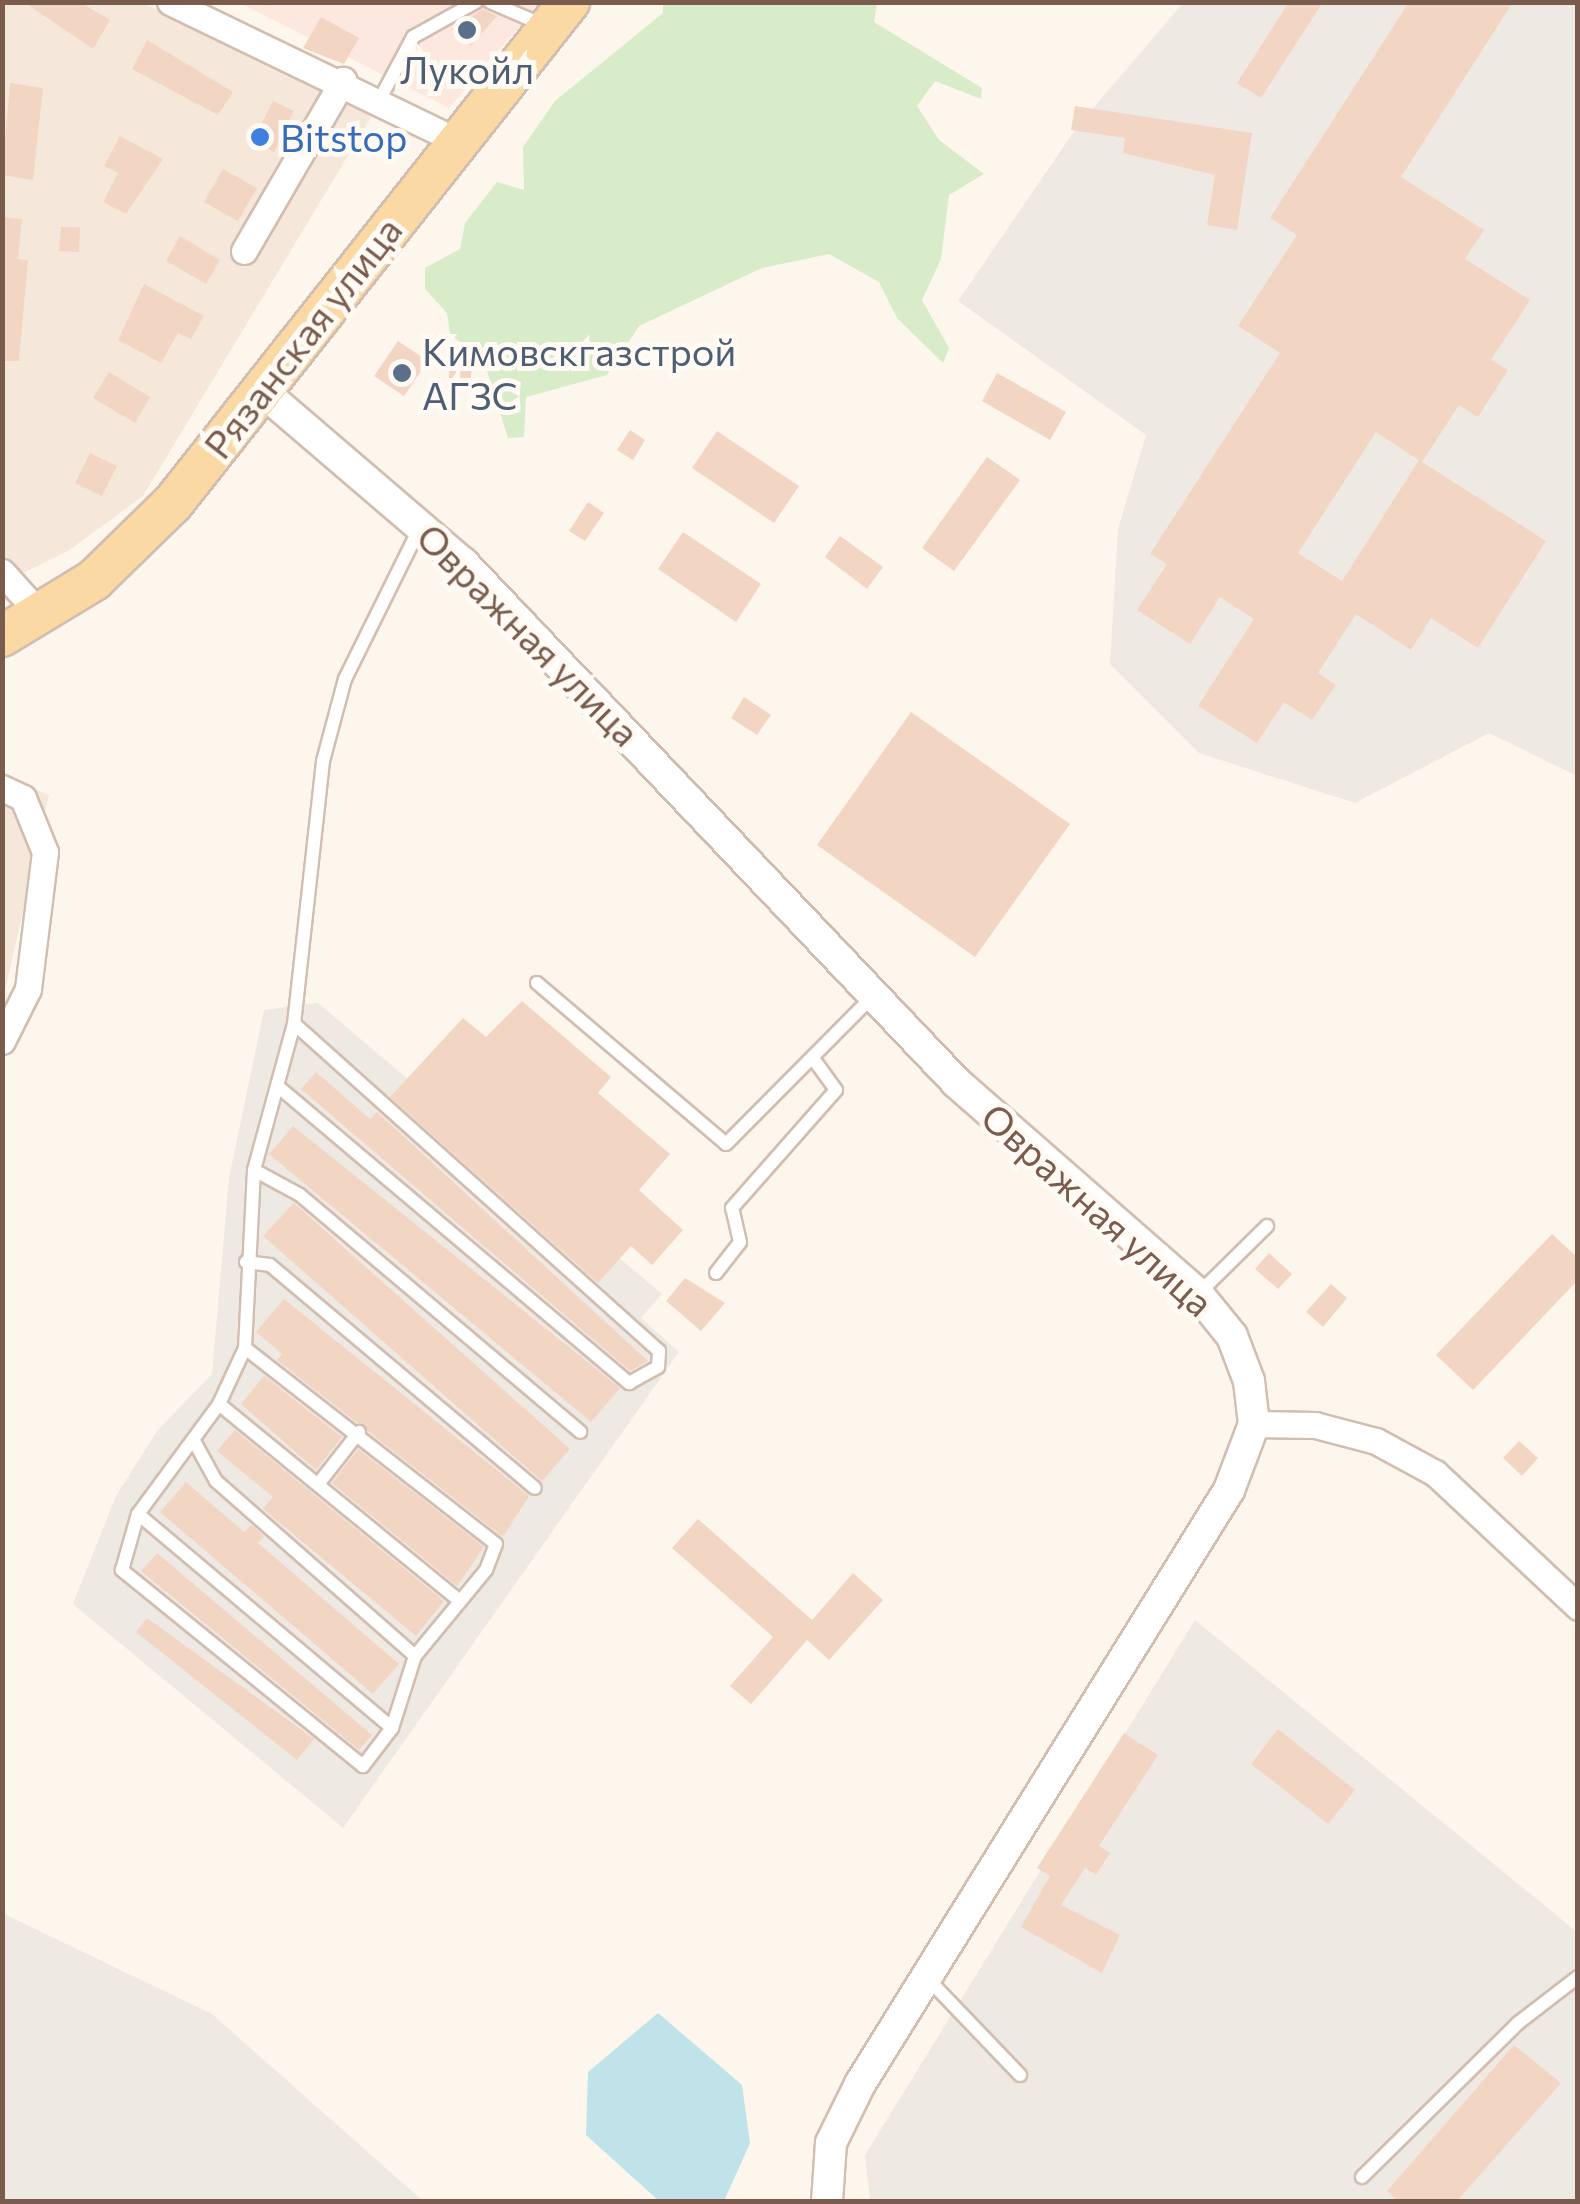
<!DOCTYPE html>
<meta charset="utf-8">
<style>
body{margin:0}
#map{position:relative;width:1580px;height:2204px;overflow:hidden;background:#fdf6ec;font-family:Commissioner,sans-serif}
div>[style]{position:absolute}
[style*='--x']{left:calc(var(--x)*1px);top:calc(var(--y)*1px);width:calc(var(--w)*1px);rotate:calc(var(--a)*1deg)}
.residential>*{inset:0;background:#f5e8da}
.commercial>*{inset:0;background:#fde8e0}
.industrial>*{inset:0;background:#efe9e4}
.green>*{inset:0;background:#d8ecc9}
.water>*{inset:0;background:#bfe3e8}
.building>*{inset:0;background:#f3d5c3}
.roads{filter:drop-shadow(2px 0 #d1beb0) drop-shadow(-2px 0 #d1beb0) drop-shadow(0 2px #d1beb0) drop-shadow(0 -2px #d1beb0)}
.service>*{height:12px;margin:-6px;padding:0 6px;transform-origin:6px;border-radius:6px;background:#fff}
.minor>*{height:25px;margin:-12.5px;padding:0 12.5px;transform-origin:12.5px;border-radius:12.5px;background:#fff}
.tertiary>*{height:30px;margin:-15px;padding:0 15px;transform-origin:15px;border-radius:15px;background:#fff}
.primary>*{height:40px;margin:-20px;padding:0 20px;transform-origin:20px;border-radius:20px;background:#fbd9a5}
.dots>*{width:28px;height:28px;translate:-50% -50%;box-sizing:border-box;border:5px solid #fffaf3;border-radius:50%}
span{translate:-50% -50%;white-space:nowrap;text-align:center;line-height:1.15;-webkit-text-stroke:10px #fffaf3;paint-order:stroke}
.service-label{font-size:38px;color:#4e5e75}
.left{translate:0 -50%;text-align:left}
.shop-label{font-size:38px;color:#366cbe}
.street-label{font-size:38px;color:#7a5c4d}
.frame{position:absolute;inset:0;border:5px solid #7a5c4d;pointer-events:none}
</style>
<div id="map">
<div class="residential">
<div style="clip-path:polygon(3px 3px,143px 3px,373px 114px,143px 496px,68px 551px,3px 583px)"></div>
<div style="clip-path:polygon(3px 776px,49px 795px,3px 1000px)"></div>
</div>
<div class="commercial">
<div style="clip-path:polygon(239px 3px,540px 3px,449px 108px)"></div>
</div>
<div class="industrial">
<div style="clip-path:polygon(1183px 3px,1577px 3px,1577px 776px,1489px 733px,1355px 803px,1199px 753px,1110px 664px,1118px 529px,1146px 435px,958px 301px,1077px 127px)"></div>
<div style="clip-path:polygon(318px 1003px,662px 1294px,641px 1318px,679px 1352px,343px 1828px,73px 1604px,116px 1496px,157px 1431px,212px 1374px,229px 1178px,264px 1010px)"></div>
<div style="clip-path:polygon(1195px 1620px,1577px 1932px,1577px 2201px,870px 2201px,865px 2155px)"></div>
<div style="clip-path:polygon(2px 1913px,212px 2014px,423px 2201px,3px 2201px)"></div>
</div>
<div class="green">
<div style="clip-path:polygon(663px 3px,877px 3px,874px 22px,982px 88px,981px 99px,935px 81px,917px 106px,939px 140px,984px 174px,949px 195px,941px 259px,922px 300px,949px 348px,943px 363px,897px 318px,879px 282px,829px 254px,762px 268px,639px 326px,607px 375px,526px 397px,524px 437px,508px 438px,484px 361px,450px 334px,447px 313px,425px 289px,425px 268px,460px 249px,465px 223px,497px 182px,524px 190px,523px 147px,555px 101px,663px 13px)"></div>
</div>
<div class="water">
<div style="clip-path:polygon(658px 2013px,742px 2085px,750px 2143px,724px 2201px,659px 2201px,586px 2135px,588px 2072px)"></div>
</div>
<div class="building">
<div style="clip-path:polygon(24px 2px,80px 2px,110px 20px,93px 49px)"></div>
<div style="clip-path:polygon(1289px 2px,1323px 2px,1261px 98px,1237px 83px)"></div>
<div style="clip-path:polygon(1409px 2px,1513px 2px,1401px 177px,1484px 230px,1465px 259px,1530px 300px,1491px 360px,1508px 370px,1478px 417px,1459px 405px,1422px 462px,1376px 432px,1298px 553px,1342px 581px,1419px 460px,1546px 541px,1478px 648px,1431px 618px,1411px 650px,1356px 614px,1318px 673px,1336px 685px,1312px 720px,1284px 702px,1257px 743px,1198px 706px,1254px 619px,1220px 597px,1190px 644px,1137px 610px,1167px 564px,1150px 554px,1280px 353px,1238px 326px,1297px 235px,1270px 218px)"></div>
<div style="clip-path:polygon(483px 9px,497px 16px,471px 46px,451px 29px)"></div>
<div style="clip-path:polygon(321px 17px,359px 38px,344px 64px,303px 48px)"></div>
<div style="clip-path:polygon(147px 40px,233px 92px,218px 115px,132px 69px)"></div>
<div style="clip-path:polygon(10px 83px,43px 88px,33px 180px,2px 175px)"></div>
<div style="clip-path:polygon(273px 101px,294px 111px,274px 152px,252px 142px)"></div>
<div style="clip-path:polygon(1075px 106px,1252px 133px,1237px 230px,1207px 225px,1215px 175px,1123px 153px,1125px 138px,1071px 130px)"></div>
<div style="clip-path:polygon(120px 136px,163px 159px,126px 214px,103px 202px,118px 173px,104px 166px)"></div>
<div style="clip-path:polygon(223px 169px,257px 188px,238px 221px,204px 202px)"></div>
<div style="clip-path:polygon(2px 217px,22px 219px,18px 259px,28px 260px,19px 361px,2px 361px)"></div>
<div style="clip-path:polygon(61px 227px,80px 227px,79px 252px,59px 251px)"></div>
<div style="clip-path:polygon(180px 236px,220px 260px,206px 284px,166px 261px)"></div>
<div style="clip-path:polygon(144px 284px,204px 316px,191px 339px,178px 333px,161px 363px,118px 340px)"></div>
<div style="clip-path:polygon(398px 341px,428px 361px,404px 396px,374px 376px)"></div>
<div style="clip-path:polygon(450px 354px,472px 355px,471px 379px,449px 378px)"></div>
<div style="clip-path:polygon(109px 372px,150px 397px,135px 423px,93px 398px)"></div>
<div style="clip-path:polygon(997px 373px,1066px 412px,1050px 440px,982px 401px)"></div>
<div style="clip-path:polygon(630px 430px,645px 440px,633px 460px,617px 450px)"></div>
<div style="clip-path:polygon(717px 431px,799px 486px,774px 523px,692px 468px)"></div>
<div style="clip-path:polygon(90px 453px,117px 466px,102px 496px,75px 483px)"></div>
<div style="clip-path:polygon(987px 457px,1020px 480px,954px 571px,922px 548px)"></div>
<div style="clip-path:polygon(588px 502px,604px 513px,585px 541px,569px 531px)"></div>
<div style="clip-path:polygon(683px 532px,761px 584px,736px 622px,658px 569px)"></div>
<div style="clip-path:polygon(840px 536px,883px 567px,867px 589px,825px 557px)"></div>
<div style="clip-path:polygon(744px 697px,771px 715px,757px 735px,731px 718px)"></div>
<div style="clip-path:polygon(911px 712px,1070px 824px,975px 957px,817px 845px)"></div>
<div style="clip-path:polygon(522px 1001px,611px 1077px,598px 1093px,670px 1154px,639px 1190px,683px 1230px,652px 1265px,631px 1246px,598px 1283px,390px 1097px,463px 1018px,486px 1037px)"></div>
<div style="clip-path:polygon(316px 1072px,370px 1119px,377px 1112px,648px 1361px,630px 1371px,301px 1089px)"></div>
<div style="clip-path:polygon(293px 1126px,620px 1388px,591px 1422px,269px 1154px)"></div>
<div style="clip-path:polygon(294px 1203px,570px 1449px,542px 1481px,263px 1236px)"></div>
<div style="clip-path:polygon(1552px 1234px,1578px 1258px,1578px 1280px,1473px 1390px,1436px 1355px)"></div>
<div style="clip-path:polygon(1269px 1253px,1292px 1274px,1278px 1289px,1255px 1269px)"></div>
<div style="clip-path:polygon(685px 1278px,725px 1303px,701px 1331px,666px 1301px)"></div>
<div style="clip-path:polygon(1331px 1284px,1347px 1298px,1323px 1327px,1306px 1312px)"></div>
<div style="clip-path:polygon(284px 1299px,529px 1496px,503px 1537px,277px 1360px,282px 1354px,256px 1332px)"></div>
<div style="clip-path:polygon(264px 1376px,342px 1437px,316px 1470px,241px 1404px)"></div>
<div style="clip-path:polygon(235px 1430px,444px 1601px,416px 1636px,263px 1509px,273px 1497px,217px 1451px)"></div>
<div style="clip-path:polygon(1519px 1441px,1538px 1458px,1522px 1476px,1503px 1458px)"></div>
<div style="clip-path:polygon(358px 1449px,484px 1547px,457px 1586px,332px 1483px)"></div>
<div style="clip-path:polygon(186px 1482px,244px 1532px,251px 1525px,264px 1536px,258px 1543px,399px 1664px,373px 1694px,160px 1512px)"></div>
<div style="clip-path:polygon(698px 1519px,812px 1620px,853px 1573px,883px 1600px,829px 1660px,807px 1640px,751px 1704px,730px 1686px,773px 1637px,672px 1548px)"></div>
<div style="clip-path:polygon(157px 1553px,372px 1735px,359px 1750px,141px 1571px)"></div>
<div style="clip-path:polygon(147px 1618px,314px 1739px,297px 1760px,136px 1632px)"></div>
<div style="clip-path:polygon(1278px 1729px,1355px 1790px,1328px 1824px,1251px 1764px)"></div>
<div style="clip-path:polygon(1124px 1733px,1158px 1755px,1099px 1846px,1110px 1853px,1096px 1875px,1085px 1868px,1061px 1905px,1120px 1935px,1102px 1973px,1021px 1927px,1050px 1876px,1037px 1868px)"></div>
<div style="clip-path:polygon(1514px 2045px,1561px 2083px,1456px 2202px,1399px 2202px,1387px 2191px)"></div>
</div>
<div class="roads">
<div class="service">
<div style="--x:490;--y:2;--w:58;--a:23.5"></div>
<div style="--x:381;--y:97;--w:68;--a:-61.9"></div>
<div style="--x:413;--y:37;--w:72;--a:-29.1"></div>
<div style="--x:537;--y:983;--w:248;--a:40.4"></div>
<div style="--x:726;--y:1144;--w:207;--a:-45.2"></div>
<div style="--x:281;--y:1089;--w:456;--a:40.2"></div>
<div style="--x:629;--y:1383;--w:33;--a:-29"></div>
<div style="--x:658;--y:1367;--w:16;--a:-86"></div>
<div style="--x:659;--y:1351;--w:490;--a:-138.1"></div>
<div style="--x:254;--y:1170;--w:52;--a:28.5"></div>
<div style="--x:300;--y:1195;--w:367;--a:40.2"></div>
<div style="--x:246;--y:1262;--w:24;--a:7"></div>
<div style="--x:270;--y:1265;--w:346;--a:40.1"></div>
<div style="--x:716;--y:1273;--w:39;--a:-52"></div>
<div style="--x:740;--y:1242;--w:35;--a:-103"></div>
<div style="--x:732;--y:1208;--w:157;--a:-48.6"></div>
<div style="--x:836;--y:1090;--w:37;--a:-126"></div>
<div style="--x:1198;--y:1294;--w:97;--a:-44.6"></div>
<div style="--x:245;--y:1348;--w:318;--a:38"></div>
<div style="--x:496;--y:1544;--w:28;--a:111"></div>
<div style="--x:486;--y:1570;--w:112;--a:129.5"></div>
<div style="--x:219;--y:1404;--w:311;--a:39.3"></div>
<div style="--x:194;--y:1441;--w:46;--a:61.2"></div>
<div style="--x:216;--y:1481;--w:265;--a:41.3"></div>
<div style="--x:415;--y:1656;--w:76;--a:107.7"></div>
<div style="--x:319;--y:1483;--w:65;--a:-51.9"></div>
<div style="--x:138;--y:1514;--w:332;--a:40.1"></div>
<div style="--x:392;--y:1728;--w:48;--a:127.3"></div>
<div style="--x:363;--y:1766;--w:311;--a:-140.9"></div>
<div style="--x:122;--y:1570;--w:58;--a:-74.1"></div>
<div style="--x:138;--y:1514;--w:137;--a:-53.6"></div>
<div style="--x:219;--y:1404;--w:62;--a:-65.1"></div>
<div style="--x:245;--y:1348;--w:178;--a:-87.1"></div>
<div style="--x:254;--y:1170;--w:151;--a:-74.7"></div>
<div style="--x:294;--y:1024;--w:265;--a:-83.7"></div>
<div style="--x:323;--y:761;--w:85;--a:-75"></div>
<div style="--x:345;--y:679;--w:169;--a:-63.7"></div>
<div style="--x:928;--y:1979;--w:133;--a:46.2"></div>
<div style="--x:1362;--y:2177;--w:219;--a:-44.6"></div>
<div style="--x:1518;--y:2023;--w:76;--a:-37.5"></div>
</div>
<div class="minor">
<div style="--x:170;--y:2;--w:317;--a:25.8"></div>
<div style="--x:244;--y:251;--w:198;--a:-59.9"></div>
<div style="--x:2;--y:572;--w:57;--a:47.9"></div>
<div style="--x:2;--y:788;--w:23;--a:25"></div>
<div style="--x:23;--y:798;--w:58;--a:67.8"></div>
<div style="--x:45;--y:852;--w:138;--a:97.1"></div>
<div style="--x:28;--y:989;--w:58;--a:116.6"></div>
<div style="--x:1254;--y:1424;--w:61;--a:0.9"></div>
<div style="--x:1315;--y:1425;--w:63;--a:14.7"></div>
<div style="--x:1376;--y:1441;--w:67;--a:28.5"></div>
<div style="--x:1435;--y:1473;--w:196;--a:43.1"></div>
</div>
<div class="tertiary">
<div style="--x:262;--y:391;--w:265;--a:40.6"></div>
<div style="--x:463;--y:563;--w:717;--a:46.47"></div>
<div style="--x:957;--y:1083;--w:320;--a:41.2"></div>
<div style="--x:1198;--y:1294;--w:54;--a:51"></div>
<div style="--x:1232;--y:1336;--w:48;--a:69.3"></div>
<div style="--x:1249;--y:1381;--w:43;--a:83.4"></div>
<div style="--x:1254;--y:1424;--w:71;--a:110.7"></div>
<div style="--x:1229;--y:1490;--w:699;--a:121.85"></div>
<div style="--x:860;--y:2084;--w:66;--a:116.2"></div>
<div style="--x:831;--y:2143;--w:59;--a:93.9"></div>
</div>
<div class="primary">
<div style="--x:2;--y:636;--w:108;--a:-31.3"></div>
<div style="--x:94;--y:580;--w:110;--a:-44.3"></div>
<div style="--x:173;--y:503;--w:639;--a:-51.68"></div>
</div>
</div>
<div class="dots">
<div style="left:467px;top:30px;background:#5c6f8a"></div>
<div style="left:260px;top:137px;background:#3f7fe0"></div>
<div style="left:402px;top:373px;background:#5c6f8a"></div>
</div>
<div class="service-label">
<span style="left:467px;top:69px">Лукойл</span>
<span class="left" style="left:422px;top:373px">Кимовскгазстрой<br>АГЗС</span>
</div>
<div class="shop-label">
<span class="left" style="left:280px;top:137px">Bitstop</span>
</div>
<div class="street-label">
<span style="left:302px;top:337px;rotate:-52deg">Рязанская улица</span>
<span style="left:529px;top:634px;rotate:45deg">Овражная улица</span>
<span style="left:1098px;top:1209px;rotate:42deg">Овражная улица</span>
</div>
<div class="frame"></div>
</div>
